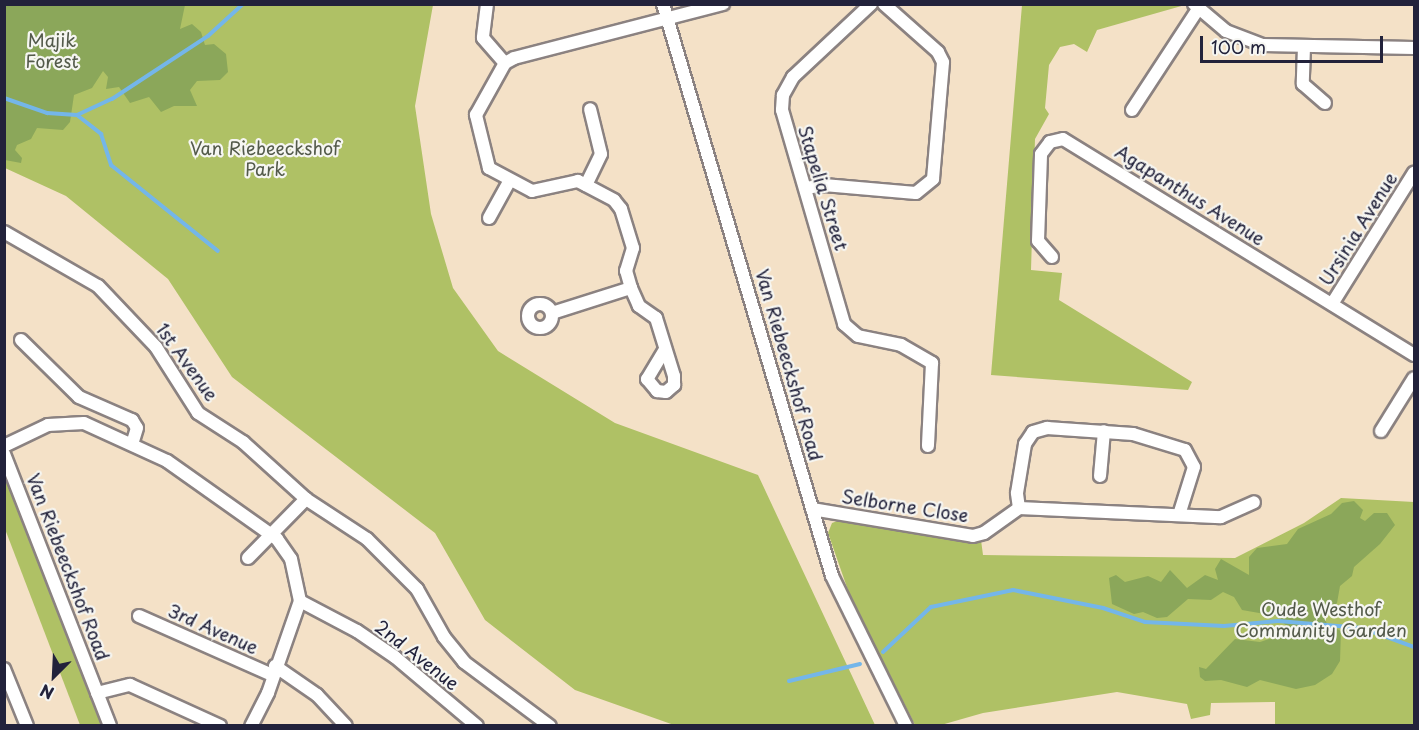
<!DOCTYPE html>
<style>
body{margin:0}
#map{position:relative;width:1419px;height:730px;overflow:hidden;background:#f4e1c7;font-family:"Playpen Sans",sans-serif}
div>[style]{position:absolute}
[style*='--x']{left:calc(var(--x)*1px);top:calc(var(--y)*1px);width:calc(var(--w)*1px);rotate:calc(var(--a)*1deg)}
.green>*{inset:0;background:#afc165}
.forest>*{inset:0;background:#8ba75a}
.stream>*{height:4px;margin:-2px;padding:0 2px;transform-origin:2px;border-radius:2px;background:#74b6e9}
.roads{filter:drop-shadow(2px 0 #8b8281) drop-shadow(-2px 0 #8b8281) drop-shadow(0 2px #8b8281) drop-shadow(0 -2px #8b8281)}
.minor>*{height:12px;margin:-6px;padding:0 6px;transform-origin:6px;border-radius:6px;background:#fff}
.minor>.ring{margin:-6px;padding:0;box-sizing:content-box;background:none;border:12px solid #fff;border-radius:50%}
span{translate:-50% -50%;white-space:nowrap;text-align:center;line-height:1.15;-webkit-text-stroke:4.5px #f6f6f2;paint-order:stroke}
.park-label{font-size:18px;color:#535a4a}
.street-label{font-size:18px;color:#22223b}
.frame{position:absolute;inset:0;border:6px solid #22223b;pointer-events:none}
.north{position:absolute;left:24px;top:646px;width:60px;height:60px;-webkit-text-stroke:4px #f6f6f2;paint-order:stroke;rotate:204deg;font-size:16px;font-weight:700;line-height:24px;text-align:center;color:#22223b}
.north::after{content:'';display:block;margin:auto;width:21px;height:27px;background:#22223b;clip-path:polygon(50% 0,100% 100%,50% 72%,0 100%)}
.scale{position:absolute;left:1200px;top:36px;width:183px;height:27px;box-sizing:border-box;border:3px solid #22223b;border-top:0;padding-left:8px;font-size:18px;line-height:21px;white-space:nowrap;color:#22223b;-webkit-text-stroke:4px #f6f6f2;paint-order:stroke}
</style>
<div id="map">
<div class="green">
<div style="clip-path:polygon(5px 5px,433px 5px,415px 106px,431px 214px,453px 288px,498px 351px,615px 423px,758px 475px,875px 725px,674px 725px,575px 690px,485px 620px,435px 533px,232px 377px,168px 279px,66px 196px,5px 168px)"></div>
<div style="clip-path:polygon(1022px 5px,1185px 5px,1097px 30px,1087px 52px,1074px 44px,1060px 47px,1049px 65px,1045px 108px,1049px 114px,1035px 139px,1031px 270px,1062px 273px,1059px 300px,1192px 382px,1188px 390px,991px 375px)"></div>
<div style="clip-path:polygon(4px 474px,5px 474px,101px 725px,80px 725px,5px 529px)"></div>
<div style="clip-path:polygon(1341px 498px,1414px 502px,1414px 725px,1275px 725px,1275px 702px,1211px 703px,1210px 715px,1191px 719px,1187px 704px,1117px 692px,983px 713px,941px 725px,915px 725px,850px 596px,828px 533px,832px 523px,840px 520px,981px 540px,983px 555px,1235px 558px,1304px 523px)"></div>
</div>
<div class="forest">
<div style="clip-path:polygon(5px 4px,185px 5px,180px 29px,192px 24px,201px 32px,205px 45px,214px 44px,226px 54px,228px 72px,220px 80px,197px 81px,190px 90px,197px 106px,174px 106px,161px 112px,149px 97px,130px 103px,119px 87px,106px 89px,108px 77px,103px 71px,92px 88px,74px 95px,70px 122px,63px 130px,37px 128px,31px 139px,17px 145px,15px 150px,22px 158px,21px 163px,5px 160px)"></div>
<div style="clip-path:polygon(1354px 501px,1363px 510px,1360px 518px,1365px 521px,1374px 513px,1387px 513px,1395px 525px,1380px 544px,1354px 567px,1352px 576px,1340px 586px,1337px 603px,1324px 616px,1327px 624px,1341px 631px,1340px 661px,1332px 674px,1315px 685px,1296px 689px,1260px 680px,1247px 687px,1221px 680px,1205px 681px,1200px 677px,1199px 667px,1206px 669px,1235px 639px,1260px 642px,1287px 633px,1289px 628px,1276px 616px,1242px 610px,1234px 597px,1223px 592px,1211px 600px,1188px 599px,1167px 617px,1157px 618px,1143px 612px,1134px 614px,1112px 604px,1109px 578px,1116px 575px,1125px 582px,1148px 576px,1161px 582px,1170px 570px,1187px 588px,1205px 575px,1218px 580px,1215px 569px,1221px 559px,1249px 575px,1249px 557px,1257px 548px,1287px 544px,1298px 529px,1331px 514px,1342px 503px)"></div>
</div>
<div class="stream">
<div style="--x:4;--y:98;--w:46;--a:19.2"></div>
<div style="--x:47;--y:113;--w:30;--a:4"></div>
<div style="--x:77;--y:115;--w:31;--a:38"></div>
<div style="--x:101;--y:134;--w:33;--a:72"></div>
<div style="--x:111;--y:165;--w:137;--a:38.8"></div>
<div style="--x:77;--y:115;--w:38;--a:-25"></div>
<div style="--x:112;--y:99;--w:115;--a:-33.3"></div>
<div style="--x:208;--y:36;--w:47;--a:-42.4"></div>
<div style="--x:883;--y:652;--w:66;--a:-43.2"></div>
<div style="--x:931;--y:607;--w:84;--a:-11.7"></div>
<div style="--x:1013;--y:590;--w:92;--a:11.3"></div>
<div style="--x:1103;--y:608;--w:44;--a:18.4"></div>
<div style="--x:1145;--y:622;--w:79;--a:2.9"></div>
<div style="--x:1224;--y:626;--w:54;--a:-5.3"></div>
<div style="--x:1278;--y:621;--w:84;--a:4.8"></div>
<div style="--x:1362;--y:628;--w:55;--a:20.1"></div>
<div style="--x:789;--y:681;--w:73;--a:-13.5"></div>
</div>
<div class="roads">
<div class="minor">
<div style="--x:487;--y:4;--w:34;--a:97"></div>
<div style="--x:483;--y:38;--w:33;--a:49"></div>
<div style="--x:663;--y:4;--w:596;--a:73.54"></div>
<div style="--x:832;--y:576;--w:167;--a:63.7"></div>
<div style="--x:871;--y:4;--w:107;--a:136.9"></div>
<div style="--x:793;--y:77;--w:21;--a:119"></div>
<div style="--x:783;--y:95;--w:15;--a:94"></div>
<div style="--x:782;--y:110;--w:223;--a:73.8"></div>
<div style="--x:844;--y:324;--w:18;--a:41"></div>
<div style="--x:858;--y:336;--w:44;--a:11.8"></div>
<div style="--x:901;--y:345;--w:36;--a:30"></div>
<div style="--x:932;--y:363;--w:83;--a:92.8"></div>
<div style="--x:1194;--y:4;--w:42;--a:40.2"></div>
<div style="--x:1226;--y:31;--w:40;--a:21"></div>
<div style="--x:1263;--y:45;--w:151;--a:1.1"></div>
<div style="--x:1304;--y:47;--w:37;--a:92"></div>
<div style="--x:1303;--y:84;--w:29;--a:41"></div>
<div style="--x:1132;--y:110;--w:121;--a:-56.8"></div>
<div style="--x:586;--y:185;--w:34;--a:-64"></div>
<div style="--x:601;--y:154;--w:46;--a:-103.7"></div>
<div style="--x:806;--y:188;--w:18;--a:-9"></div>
<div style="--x:824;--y:185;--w:92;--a:5"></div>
<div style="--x:916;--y:193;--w:22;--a:-39"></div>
<div style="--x:933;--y:179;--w:117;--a:-85.1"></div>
<div style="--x:943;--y:62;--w:11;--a:-117"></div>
<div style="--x:938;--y:52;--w:72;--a:-138.4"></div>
<div style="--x:489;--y:218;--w:43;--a:-61.1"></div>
<div style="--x:4;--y:232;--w:108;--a:29.9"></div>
<div style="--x:98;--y:286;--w:84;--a:46.4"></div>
<div style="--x:156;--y:347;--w:78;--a:57.5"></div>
<div style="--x:198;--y:413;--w:54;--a:32.8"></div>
<div style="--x:243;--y:442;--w:85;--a:42.1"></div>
<div style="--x:306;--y:499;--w:73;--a:33.3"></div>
<div style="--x:367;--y:539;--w:71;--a:45"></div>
<div style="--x:417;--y:589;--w:55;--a:60.6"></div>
<div style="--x:444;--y:637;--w:32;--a:51"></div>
<div style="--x:464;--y:662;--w:107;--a:36.7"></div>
<div style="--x:1052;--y:257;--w:21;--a:-131"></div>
<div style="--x:1038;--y:241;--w:87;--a:-88"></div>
<div style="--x:1041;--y:154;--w:15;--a:-53"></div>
<div style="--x:1050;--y:142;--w:13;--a:-13"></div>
<div style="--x:1063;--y:139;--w:412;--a:31.6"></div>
<div style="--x:1332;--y:304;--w:155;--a:-58"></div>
<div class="ring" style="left:528px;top:304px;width:12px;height:12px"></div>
<div style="--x:552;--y:313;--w:83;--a:-17.6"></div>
<div style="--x:21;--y:340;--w:81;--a:44.5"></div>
<div style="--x:79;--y:397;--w:58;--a:23.5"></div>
<div style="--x:132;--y:420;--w:9;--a:58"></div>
<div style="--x:137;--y:428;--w:17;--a:107"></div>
<div style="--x:664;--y:351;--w:33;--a:121"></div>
<div style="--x:647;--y:379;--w:16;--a:50"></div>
<div style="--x:657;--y:391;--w:9;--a:6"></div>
<div style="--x:666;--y:392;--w:11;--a:-41"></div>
<div style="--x:674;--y:385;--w:9;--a:-90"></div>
<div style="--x:674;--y:376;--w:61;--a:-107.2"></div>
<div style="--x:656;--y:318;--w:21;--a:-145"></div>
<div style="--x:639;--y:306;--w:20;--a:-114"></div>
<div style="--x:631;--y:288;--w:18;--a:-106"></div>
<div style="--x:626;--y:271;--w:24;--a:-73"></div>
<div style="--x:633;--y:248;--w:41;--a:-107.1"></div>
<div style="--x:621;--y:209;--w:11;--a:-128"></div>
<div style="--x:614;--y:200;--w:41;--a:-152.2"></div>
<div style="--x:578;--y:181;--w:47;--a:167.7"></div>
<div style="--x:532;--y:191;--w:49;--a:-151.9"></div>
<div style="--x:489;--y:168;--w:55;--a:-103.8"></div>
<div style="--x:476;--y:115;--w:60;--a:-60.9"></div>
<div style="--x:505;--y:63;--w:10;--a:-29"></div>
<div style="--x:514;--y:58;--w:216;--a:-14.5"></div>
<div style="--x:1381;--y:431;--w:62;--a:-58.1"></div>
<div style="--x:4;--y:446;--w:49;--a:-25.5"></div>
<div style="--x:48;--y:425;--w:36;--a:-3"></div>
<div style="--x:84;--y:423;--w:91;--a:24.6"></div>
<div style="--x:167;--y:461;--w:135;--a:35.3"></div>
<div style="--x:277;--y:539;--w:24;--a:55"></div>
<div style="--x:291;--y:559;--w:43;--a:77.9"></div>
<div style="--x:300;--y:601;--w:97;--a:109.2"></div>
<div style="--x:268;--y:693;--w:37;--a:117"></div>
<div style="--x:4;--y:454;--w:292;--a:68.7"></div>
<div style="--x:1100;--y:476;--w:45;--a:-84.9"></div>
<div style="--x:1019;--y:508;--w:15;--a:-98"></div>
<div style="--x:1017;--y:493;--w:50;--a:-80.7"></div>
<div style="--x:1025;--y:444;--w:14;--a:-56"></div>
<div style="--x:1033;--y:432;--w:15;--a:-16"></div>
<div style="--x:1047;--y:428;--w:86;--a:4"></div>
<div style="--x:1133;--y:434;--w:54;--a:17.1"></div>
<div style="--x:1185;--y:450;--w:19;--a:62"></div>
<div style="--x:1194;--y:467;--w:50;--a:107.4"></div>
<div style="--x:812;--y:509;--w:163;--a:9.5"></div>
<div style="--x:973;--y:536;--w:11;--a:-15"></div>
<div style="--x:984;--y:533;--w:43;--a:-35.5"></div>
<div style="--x:1019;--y:508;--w:202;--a:2.6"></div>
<div style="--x:1221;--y:517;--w:36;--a:-24"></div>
<div style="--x:248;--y:558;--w:83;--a:-45.5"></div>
<div style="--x:300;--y:601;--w:64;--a:27.8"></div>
<div style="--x:357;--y:631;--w:46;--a:34.4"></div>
<div style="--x:395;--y:657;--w:107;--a:40.1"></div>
<div style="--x:139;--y:616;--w:145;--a:23.9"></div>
<div style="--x:275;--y:666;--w:51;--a:34.6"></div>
<div style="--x:317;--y:695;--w:42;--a:46.9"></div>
<div style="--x:4;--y:669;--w:61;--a:68"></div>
<div style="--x:97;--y:693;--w:34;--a:-14"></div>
<div style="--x:130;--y:685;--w:99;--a:24.5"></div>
</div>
</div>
<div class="park-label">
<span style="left:52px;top:51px">Majik<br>Forest</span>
<span style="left:265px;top:159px">Van Riebeeckshof<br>Park</span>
<span style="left:1321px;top:620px">Oude Westhof<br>Community Garden</span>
</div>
<div class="street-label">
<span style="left:823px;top:188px;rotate:73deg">Stapelia Street</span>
<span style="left:1190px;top:195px;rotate:32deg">Agapanthus Avenue</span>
<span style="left:1358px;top:229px;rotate:-58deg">Ursinia Avenue</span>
<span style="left:187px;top:362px;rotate:54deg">1st Avenue</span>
<span style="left:789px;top:365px;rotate:74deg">Van Riebeeckshof Road</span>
<span style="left:905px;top:506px;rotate:9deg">Selborne Close</span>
<span style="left:68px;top:567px;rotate:69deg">Van Riebeeckshof Road</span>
<span style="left:213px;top:629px;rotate:24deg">3rd Avenue</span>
<span style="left:417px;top:655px;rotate:38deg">2nd Avenue</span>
</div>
<div class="frame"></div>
<div class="north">N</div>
<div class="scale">100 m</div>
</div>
